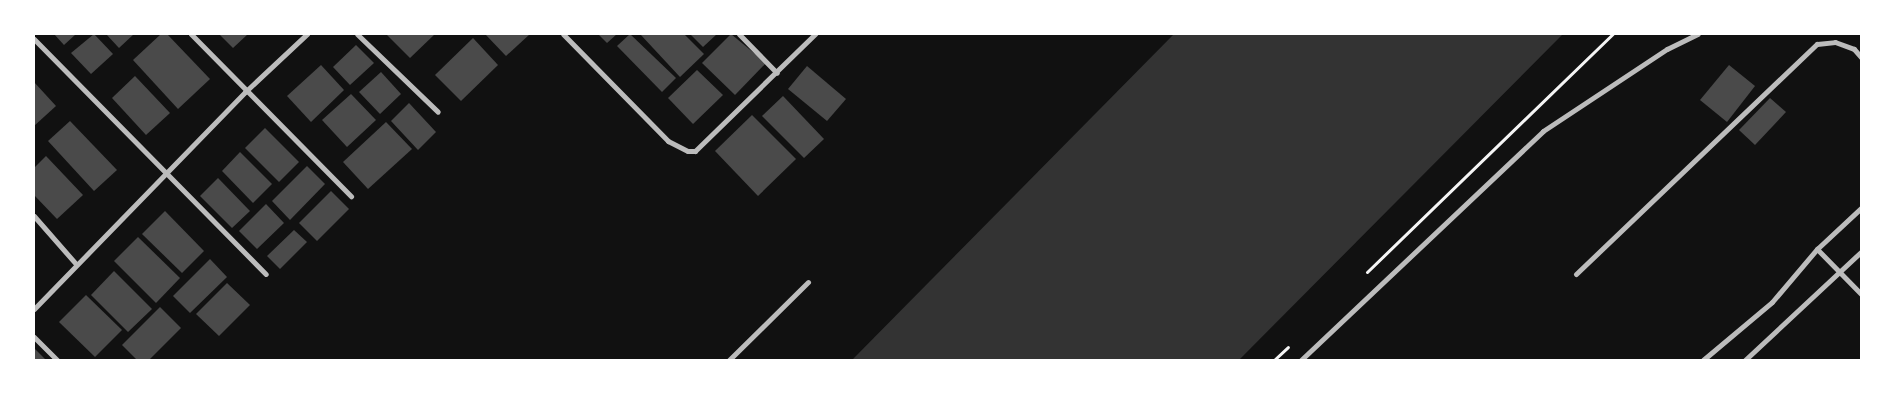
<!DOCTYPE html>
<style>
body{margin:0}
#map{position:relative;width:1895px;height:394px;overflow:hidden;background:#111;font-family:Arial,sans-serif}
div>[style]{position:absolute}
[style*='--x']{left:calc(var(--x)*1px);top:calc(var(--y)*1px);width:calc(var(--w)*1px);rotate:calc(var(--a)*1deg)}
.water>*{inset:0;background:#333}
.building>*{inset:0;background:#4a4a4a}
.path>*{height:3px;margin:-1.5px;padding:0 1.5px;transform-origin:1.5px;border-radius:1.5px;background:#f5f5f5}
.minor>*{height:5px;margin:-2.5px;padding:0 2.5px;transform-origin:2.5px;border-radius:2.5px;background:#bcbcbc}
span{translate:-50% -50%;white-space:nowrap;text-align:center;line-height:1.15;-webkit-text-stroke:5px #fff;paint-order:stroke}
.frame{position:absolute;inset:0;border:35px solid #fff;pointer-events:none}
</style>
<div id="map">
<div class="water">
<div style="clip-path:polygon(1174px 34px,1563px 34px,1239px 360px,852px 360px)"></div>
</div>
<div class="building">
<div style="clip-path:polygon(54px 34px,76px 34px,64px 45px)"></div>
<div style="clip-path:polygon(94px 34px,113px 54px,91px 74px,71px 53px)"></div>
<div style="clip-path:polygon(106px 34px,134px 34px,119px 48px)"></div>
<div style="clip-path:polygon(161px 34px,167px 34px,210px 79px,178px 109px,133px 60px)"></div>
<div style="clip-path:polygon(219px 34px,248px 34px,233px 48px)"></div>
<div style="clip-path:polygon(386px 34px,435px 34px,410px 58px)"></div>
<div style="clip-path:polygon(485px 34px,530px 34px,506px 56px)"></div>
<div style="clip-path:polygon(598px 34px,617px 34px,607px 43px)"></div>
<div style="clip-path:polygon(630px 34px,676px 78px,662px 92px,617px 46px)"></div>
<div style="clip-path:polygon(640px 34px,684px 34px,704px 54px,680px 77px)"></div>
<div style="clip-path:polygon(690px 34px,717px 34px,703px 47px)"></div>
<div style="clip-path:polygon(731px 34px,766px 63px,735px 95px,702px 63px)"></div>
<div style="clip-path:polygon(473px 38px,498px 65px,461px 101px,435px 75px)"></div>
<div style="clip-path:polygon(356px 45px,374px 63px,350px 85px,333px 67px)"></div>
<div style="clip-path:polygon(321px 65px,344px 90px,311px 122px,287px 96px)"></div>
<div style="clip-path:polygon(1729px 65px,1755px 86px,1727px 122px,1700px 100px)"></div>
<div style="clip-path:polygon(807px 66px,846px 99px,827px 121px,788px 89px)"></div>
<div style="clip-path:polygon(697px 70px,723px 95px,693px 124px,668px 98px)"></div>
<div style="clip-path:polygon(381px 72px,401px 94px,380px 114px,359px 92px)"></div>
<div style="clip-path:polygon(135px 76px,170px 113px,146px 135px,112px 98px)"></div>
<div style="clip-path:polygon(34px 82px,56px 106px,34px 126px)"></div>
<div style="clip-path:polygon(351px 94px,376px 120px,347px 147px,322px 120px)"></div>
<div style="clip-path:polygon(783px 96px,824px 139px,804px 158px,762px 116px)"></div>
<div style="clip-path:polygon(1770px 98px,1786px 112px,1755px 145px,1739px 130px)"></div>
<div style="clip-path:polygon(409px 103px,436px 132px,418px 150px,391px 121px)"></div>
<div style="clip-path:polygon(752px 115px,796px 159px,758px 196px,715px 151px)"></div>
<div style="clip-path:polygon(70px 121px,117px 170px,94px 191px,48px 141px)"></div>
<div style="clip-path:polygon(386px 122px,412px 149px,368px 189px,343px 162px)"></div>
<div style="clip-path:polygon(265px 128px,299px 162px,279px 182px,245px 148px)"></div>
<div style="clip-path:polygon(240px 152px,272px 184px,253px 203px,222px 171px)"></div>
<div style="clip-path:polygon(46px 156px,83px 195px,57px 219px,34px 195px,34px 168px)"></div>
<div style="clip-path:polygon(307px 166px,325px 184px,290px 220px,272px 201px)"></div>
<div style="clip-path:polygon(218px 178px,250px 211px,232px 228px,200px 196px)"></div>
<div style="clip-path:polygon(331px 191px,349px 209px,317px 241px,299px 223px)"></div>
<div style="clip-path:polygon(266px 204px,284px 223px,257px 249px,239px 231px)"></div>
<div style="clip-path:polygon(165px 211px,204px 251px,182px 273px,142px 234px)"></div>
<div style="clip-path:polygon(294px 230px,307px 242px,280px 269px,267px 256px)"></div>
<div style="clip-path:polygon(138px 237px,180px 278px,156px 303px,114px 261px)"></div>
<div style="clip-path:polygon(210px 259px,227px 277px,190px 313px,173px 296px)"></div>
<div style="clip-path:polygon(114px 271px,152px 309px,128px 332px,91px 295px)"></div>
<div style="clip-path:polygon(227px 283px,250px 305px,219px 336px,196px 314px)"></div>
<div style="clip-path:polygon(86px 295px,122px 330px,95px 357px,59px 322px)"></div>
<div style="clip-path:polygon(160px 307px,181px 328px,149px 360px,137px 360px,122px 345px)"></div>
<div style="clip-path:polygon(34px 348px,46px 360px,34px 360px)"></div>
</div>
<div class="path">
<div style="--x:1367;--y:272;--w:342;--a:-44.1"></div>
<div style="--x:1274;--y:360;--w:19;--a:-43"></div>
</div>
<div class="minor">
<div style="--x:191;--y:34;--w:228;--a:45.4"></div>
<div style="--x:357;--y:34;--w:112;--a:43.9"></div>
<div style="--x:563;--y:34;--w:150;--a:45.5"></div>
<div style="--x:668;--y:141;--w:22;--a:27"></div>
<div style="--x:688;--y:151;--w:7;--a:0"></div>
<div style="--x:695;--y:151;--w:168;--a:-44.3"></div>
<div style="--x:739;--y:34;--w:54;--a:45.7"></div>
<div style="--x:34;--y:39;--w:330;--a:45.4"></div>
<div style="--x:34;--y:216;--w:64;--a:48.8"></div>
<div style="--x:1817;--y:249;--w:63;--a:45.6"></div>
<div style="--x:1576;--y:274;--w:333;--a:-43.7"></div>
<div style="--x:1817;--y:44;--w:18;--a:-6"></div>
<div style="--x:1835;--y:42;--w:20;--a:20"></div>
<div style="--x:1854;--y:49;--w:11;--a:49"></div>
<div style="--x:34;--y:309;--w:303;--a:-45.8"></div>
<div style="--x:245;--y:92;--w:85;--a:-43.1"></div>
<div style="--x:34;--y:337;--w:33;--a:45"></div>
<div style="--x:729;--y:360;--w:111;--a:-44.6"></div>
<div style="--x:1301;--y:360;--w:333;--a:-43.4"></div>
<div style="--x:1543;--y:131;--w:149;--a:-33.5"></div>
<div style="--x:1667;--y:49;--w:34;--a:-26"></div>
<div style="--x:1703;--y:360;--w:90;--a:-40"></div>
<div style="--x:1772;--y:302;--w:70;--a:-49.7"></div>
<div style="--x:1817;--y:249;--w:60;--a:-43"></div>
<div style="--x:1745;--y:360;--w:158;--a:-43"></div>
</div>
<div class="frame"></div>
</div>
